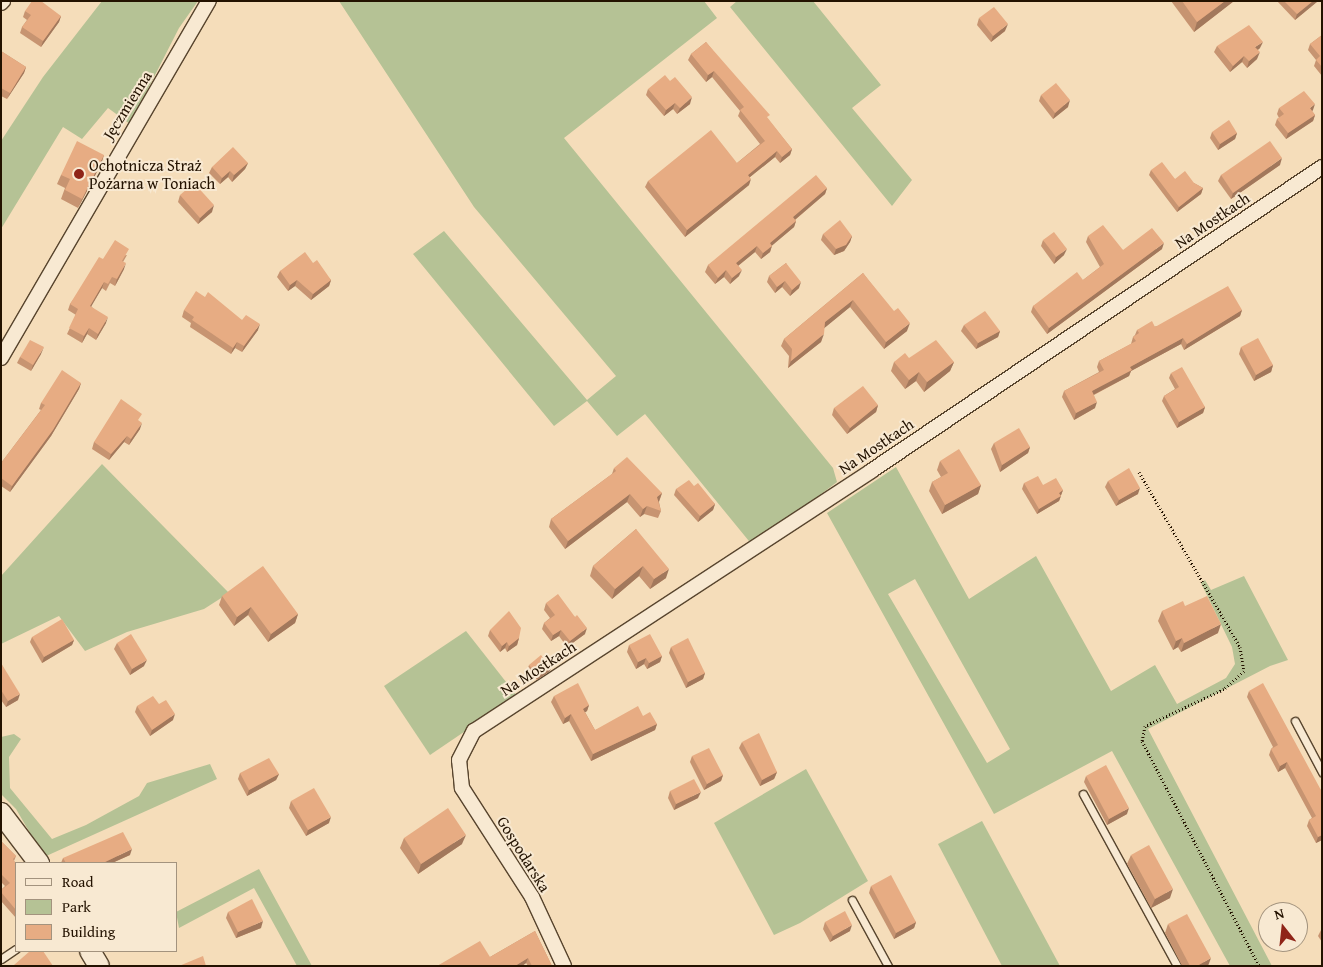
<!DOCTYPE html>
<meta charset="utf-8">
<style>
body{margin:0}
#map{position:relative;width:1323px;height:967px;overflow:hidden;background:#f5ddba;font-family:"Gentium Book Plus",serif}
div>[style]{position:absolute}
[style*='--x']{left:calc(var(--x)*1px);top:calc(var(--y)*1px);width:calc(var(--w)*1px);rotate:calc(var(--a)*1deg)}
.green>*{inset:0;background:#b5c295}
.path>*{height:3px;margin-top:-1.5px;transform-origin:0;background:repeating-linear-gradient(90deg,#231200 0 1px,transparent 0 3.5px)}
.roads{filter:drop-shadow(1px 0 #58452e) drop-shadow(-1px 0 #58452e) drop-shadow(0 1px #58452e) drop-shadow(0 -1px #58452e)}
.lane>*{height:7px;margin:-3.5px;padding:0 3.5px;transform-origin:3.5px;border-radius:3.5px;background:#f8e9d2}
.street>*{height:14px;margin:-7px;padding:0 7px;transform-origin:7px;border-radius:7px;background:#f8e9d2}
.secondary>*{height:20px;margin:-10px;padding:0 10px;transform-origin:10px;border-radius:10px;background:#f8e9d2}
.wall>*{inset:0;background:#c79471}
.shaded-wall>*{inset:0;background:#a2785c}
.building>*{inset:0;background:#e7ac83}
.dots>*{width:14px;height:14px;translate:-50% -50%;box-sizing:border-box;border:2px solid #f8e9d2;border-radius:50%}
span{translate:-50% -50%;white-space:nowrap;text-align:center;line-height:1.15;-webkit-text-stroke:4px #f8e9d2;paint-order:stroke}
.street-label{font-size:16px;color:#231200}
.poi-label{font-size:16px;color:#231200}
.left{translate:0 -50%;text-align:left}
.frame{position:absolute;inset:0;border:2px solid #231200;pointer-events:none}
.legend{position:absolute;left:15px;top:862px;width:162px;height:90px;box-sizing:border-box;background:#f8e9d2;border:1px solid #a3937e;margin:0;padding:6px 9px;list-style:none;font-size:15px;color:#231200}
.legend li{display:flex;align-items:center;gap:10px;height:25px}
.legend b{width:25px;border:1px solid #a3937e}
.north{position:absolute;left:1258px;top:902px;width:50px;height:50px;box-sizing:border-box;background:#f8e9d2;border:1px solid #a3937e;border-radius:50%;rotate:344deg;font-size:14px;font-weight:700;line-height:20px;text-align:center;color:#231200}
.north::after{content:'';display:block;margin:auto;width:18px;height:22px;background:#8f2418;clip-path:polygon(50% 0,100% 100%,50% 72%,0 100%)}
</style>
<div id="map">
<div class="green">
<div style="clip-path:polygon(102px 1px,198px 1px,179px 28px,130px 124px,108px 108px,82px 139px,63px 127px,1px 229px,1px 141px,43px 77px)"></div>
<div style="clip-path:polygon(339px 1px,704px 1px,717px 18px,564px 138px,833px 468px,837px 482px,753px 546px,645px 414px,617px 436px,587px 401px,554px 426px,413px 254px,444px 231px,587px 400px,616px 376px,474px 207px)"></div>
<div style="clip-path:polygon(737px 1px,813px 1px,881px 85px,852px 108px,912px 180px,892px 206px,730px 7px)"></div>
<div style="clip-path:polygon(102px 464px,229px 593px,204px 609px,127px 632px,85px 651px,59px 616px,1px 644px,1px 576px)"></div>
<div style="clip-path:polygon(evenodd,896px 467px,969px 599px,1036px 556px,1111px 691px,1155px 665px,1177px 704px,1226px 678px,1235px 664px,1232px 647px,1201px 583px,1205px 580px,1211px 590px,1244px 576px,1288px 660px,1270px 666px,1148px 729px,1272px 966px,1230px 966px,1112px 751px,994px 814px,827px 513px,896px 467px,915px 579px,1010px 749px,987px 763px,888px 594px,915px 579px)"></div>
<div style="clip-path:polygon(466px 631px,517px 696px,430px 755px,384px 686px)"></div>
<div style="clip-path:polygon(14px 734px,21px 739px,9px 757px,10px 788px,52px 839px,86px 825px,139px 796px,147px 783px,210px 764px,217px 779px,44px 857px,16px 809px,1px 794px,1px 737px)"></div>
<div style="clip-path:polygon(806px 769px,868px 881px,800px 923px,774px 935px,714px 823px)"></div>
<div style="clip-path:polygon(982px 821px,1060px 966px,1002px 966px,938px 844px)"></div>
<div style="clip-path:polygon(259px 869px,312px 966px,297px 966px,254px 888px,179px 928px,176px 912px)"></div>
</div>
<div class="path">
<div style="--x:1139;--y:472;--w:202;--a:60"></div>
<div style="--x:1240;--y:647;--w:24;--a:81"></div>
<div style="--x:1244;--y:671;--w:27;--a:138"></div>
<div style="--x:1224;--y:689;--w:87;--a:154.9"></div>
<div style="--x:1145;--y:726;--w:15;--a:101"></div>
<div style="--x:1142;--y:741;--w:254;--a:62.5"></div>
</div>
<div class="roads">
<div class="lane">
<div style="--x:1295;--y:721;--w:58;--a:62.1"></div>
<div style="--x:1083;--y:794;--w:196;--a:61.3"></div>
<div style="--x:852;--y:900;--w:75;--a:61.4"></div>
<div style="--x:1;--y:959;--w:18;--a:-34"></div>
</div>
<div class="street">
<div style="--x:1;--y:3;--w:3;--a:-45"></div>
<div style="--x:1;--y:358;--w:413;--a:-59.8"></div>
<div style="--x:564;--y:966;--w:76;--a:-114.9"></div>
<div style="--x:532;--y:897;--w:130;--a:-122.7"></div>
<div style="--x:462;--y:788;--w:28;--a:-96"></div>
<div style="--x:459;--y:760;--w:33;--a:-63"></div>
<div style="--x:474;--y:731;--w:475;--a:-33.2"></div>
<div style="--x:871;--y:471;--w:544;--a:-33.98"></div>
</div>
<div class="secondary">
<div style="--x:1;--y:813;--w:63;--a:52.8"></div>
<div style="--x:90;--y:951;--w:17;--a:59"></div>
</div>
</div>
<div class="wall">
<div style="clip-path:polygon(1171px 1px,1234px 1px,1194px 32px)"></div>
<div style="clip-path:polygon(1277px 1px,1318px 1px,1295px 20px)"></div>
<div style="clip-path:polygon(25px 11px,61px 16px,59px 22px,41px 47px,20px 33px,22px 27px,27px 20px,23px 17px)"></div>
<div style="clip-path:polygon(979px 18px,1005px 31px,991px 42px,977px 25px)"></div>
<div style="clip-path:polygon(1322px 35px,1322px 76px,1314px 66px,1316px 60px,1308px 50px,1310px 44px)"></div>
<div style="clip-path:polygon(706px 42px,792px 149px,790px 155px,780px 163px,775px 157px,750px 177px,749px 185px,685px 237px,645px 187px,648px 181px,737px 163px,760px 144px,738px 116px,740px 111px,721px 88px,712px 77px,706px 82px,688px 60px,691px 54px)"></div>
<div style="clip-path:polygon(1217px 46px,1260px 48px,1258px 50px,1257px 59px,1247px 68px,1242px 62px,1230px 72px,1214px 52px)"></div>
<div style="clip-path:polygon(1px 51px,26px 67px,24px 73px,7px 99px,1px 96px)"></div>
<div style="clip-path:polygon(648px 89px,690px 104px,677px 114px,673px 109px,664px 116px,646px 95px)"></div>
<div style="clip-path:polygon(1041px 95px,1068px 107px,1053px 119px,1039px 101px)"></div>
<div style="clip-path:polygon(1279px 108px,1313px 110px,1312px 111px,1315px 115px,1313px 121px,1286px 139px,1275px 125px,1277px 119px,1279px 118px,1277px 114px)"></div>
<div style="clip-path:polygon(1212px 132px,1237px 133px,1235px 139px,1218px 150px,1210px 138px)"></div>
<div style="clip-path:polygon(104px 155px,101px 164px,78px 208px,61px 199px,65px 188px,57px 184px,61px 175px)"></div>
<div style="clip-path:polygon(248px 163px,245px 169px,232px 182px,228px 177px,220px 184px,209px 173px,212px 167px)"></div>
<div style="clip-path:polygon(1280px 165px,1231px 199px,1218px 181px,1221px 175px)"></div>
<div style="clip-path:polygon(1151px 170px,1175px 179px,1194px 183px,1203px 188px,1201px 194px,1177px 212px,1149px 175px)"></div>
<div style="clip-path:polygon(827px 188px,825px 194px,795px 220px,796px 221px,794px 227px,772px 245px,770px 252px,761px 259px,755px 252px,738px 266px,739px 276px,730px 284px,724px 277px,715px 284px,705px 272px,708px 265px)"></div>
<div style="clip-path:polygon(180px 195px,212px 212px,198px 224px,178px 202px)"></div>
<div style="clip-path:polygon(823px 234px,852px 236px,850px 242px,844px 251px,834px 255px,821px 240px)"></div>
<div style="clip-path:polygon(1088px 236px,1123px 250px,1162px 249px,1047px 334px,1031px 312px,1033px 306px,1083px 280px,1100px 267px,1086px 242px)"></div>
<div style="clip-path:polygon(1043px 240px,1064px 255px,1054px 264px,1041px 246px)"></div>
<div style="clip-path:polygon(127px 255px,123px 262px,124px 269px,115px 286px,110px 283px,106px 291px,102px 288px,91px 306px,106px 323px,96px 340px,87px 334px,82px 343px,67px 334px,76px 315px,68px 310px,70px 304px,103px 259px)"></div>
<div style="clip-path:polygon(313px 263px,331px 280px,329px 286px,311px 300px,295px 286px,288px 291px,277px 277px,280px 271px)"></div>
<div style="clip-path:polygon(786px 263px,799px 288px,790px 296px,782px 287px,775px 293px,767px 282px,769px 276px)"></div>
<div style="clip-path:polygon(863px 273px,907px 331px,884px 349px,850px 307px,824px 328px,821px 342px,788px 368px,789px 356px,781px 346px,784px 339px)"></div>
<div style="clip-path:polygon(184px 310px,242px 320px,258px 330px,242px 352px,235px 348px,231px 354px,190px 327px,191px 323px,182px 317px)"></div>
<div style="clip-path:polygon(1242px 310px,1240px 316px,1184px 350px,1181px 344px,1131px 371px,1129px 376px,1094px 395px,1095px 408px,1074px 420px,1062px 397px,1064px 391px,1099px 372px,1097px 367px,1099px 361px,1131px 344px,1133px 337px,1135px 335px,1137px 330px)"></div>
<div style="clip-path:polygon(964px 325px,1000px 331px,998px 337px,976px 349px,961px 331px)"></div>
<div style="clip-path:polygon(1241px 347px,1273px 365px,1271px 372px,1254px 381px,1239px 354px)"></div>
<div style="clip-path:polygon(41px 354px,31px 371px,17px 363px,20px 357px)"></div>
<div style="clip-path:polygon(909px 358px,954px 362px,950px 371px,924px 392px,916px 381px,905px 389px,891px 371px,894px 362px)"></div>
<div style="clip-path:polygon(1171px 373px,1205px 407px,1203px 413px,1177px 428px,1162px 401px,1164px 396px,1175px 389px,1169px 378px)"></div>
<div style="clip-path:polygon(81px 383px,79px 389px,51px 436px,10px 492px,1px 486px,1px 463px,41px 410px,39px 409px,41px 403px)"></div>
<div style="clip-path:polygon(878px 405px,876px 412px,847px 434px,832px 415px,834px 408px)"></div>
<div style="clip-path:polygon(139px 421px,140px 429px,129px 445px,124px 442px,109px 460px,92px 449px,94px 442px)"></div>
<div style="clip-path:polygon(994px 443px,1030px 447px,1028px 453px,1000px 472px,991px 449px)"></div>
<div style="clip-path:polygon(940px 461px,981px 485px,978px 494px,942px 514px,929px 491px,932px 482px,941px 477px,937px 470px)"></div>
<div style="clip-path:polygon(614px 468px,662px 493px,659px 502px,661px 511px,658px 518px,644px 514px,640px 517px,627px 502px,565px 549px,549px 527px,551px 519px,612px 474px)"></div>
<div style="clip-path:polygon(1108px 481px,1138px 494px,1116px 506px,1105px 487px)"></div>
<div style="clip-path:polygon(1024px 483px,1043px 485px,1063px 490px,1059px 501px,1037px 514px,1022px 489px)"></div>
<div style="clip-path:polygon(694px 486px,715px 504px,713px 510px,698px 522px,674px 495px,676px 489px)"></div>
<div style="clip-path:polygon(636px 529px,666px 578px,650px 589px,639px 576px,612px 599px,590px 576px,593px 566px)"></div>
<div style="clip-path:polygon(222px 596px,298px 614px,295px 623px,268px 642px,248px 615px,234px 626px,219px 605px)"></div>
<div style="clip-path:polygon(546px 603px,575px 617px,585px 634px,567px 647px,559px 636px,551px 641px,542px 629px,544px 623px,550px 618px,544px 610px)"></div>
<div style="clip-path:polygon(1185px 606px,1218px 633px,1181px 652px,1178px 647px,1173px 650px,1158px 621px,1162px 611px)"></div>
<div style="clip-path:polygon(490px 630px,519px 638px,517px 645px,507px 652px,505px 648px,500px 652px,488px 636px)"></div>
<div style="clip-path:polygon(32px 637px,74px 640px,72px 645px,42px 663px,30px 642px)"></div>
<div style="clip-path:polygon(117px 643px,144px 666px,130px 675px,114px 649px)"></div>
<div style="clip-path:polygon(629px 645px,662px 656px,660px 662px,647px 669px,644px 664px,636px 669px,627px 652px)"></div>
<div style="clip-path:polygon(671px 647px,705px 673px,703px 679px,686px 688px,669px 653px)"></div>
<div style="clip-path:polygon(1px 663px,18px 700px,6px 707px,1px 700px)"></div>
<div style="clip-path:polygon(529px 665px,550px 671px,537px 680px,528px 668px)"></div>
<div style="clip-path:polygon(1249px 691px,1322px 792px,1322px 840px,1316px 843px,1307px 826px,1309px 820px,1312px 818px,1285px 768px,1278px 772px,1269px 755px,1271px 749px,1273px 747px,1247px 697px)"></div>
<div style="clip-path:polygon(554px 696px,589px 705px,587px 711px,585px 712px,595px 730px,643px 716px,657px 724px,655px 730px,591px 761px,569px 721px,563px 724px,551px 702px)"></div>
<div style="clip-path:polygon(159px 704px,173px 720px,150px 736px,135px 712px,137px 706px)"></div>
<div style="clip-path:polygon(742px 742px,777px 772px,774px 779px,760px 786px,739px 748px)"></div>
<div style="clip-path:polygon(692px 756px,723px 775px,721px 781px,704px 790px,690px 762px)"></div>
<div style="clip-path:polygon(240px 773px,279px 774px,276px 780px,247px 796px,238px 779px)"></div>
<div style="clip-path:polygon(1086px 776px,1127px 814px,1107px 825px,1084px 782px)"></div>
<div style="clip-path:polygon(670px 791px,698px 798px,674px 810px,668px 798px)"></div>
<div style="clip-path:polygon(291px 801px,329px 823px,306px 836px,289px 808px)"></div>
<div style="clip-path:polygon(404px 838px,462px 844px,418px 874px,400px 848px)"></div>
<div style="clip-path:polygon(1px 841px,16px 856px,14px 861px,16px 864px,16px 918px,1px 901px,1px 890px,5px 886px,1px 882px)"></div>
<div style="clip-path:polygon(130px 855px,112px 863px,61px 863px,63px 858px)"></div>
<div style="clip-path:polygon(1131px 855px,1170px 898px,1151px 908px,1127px 864px)"></div>
<div style="clip-path:polygon(871px 886px,916px 922px,914px 928px,894px 939px,869px 893px)"></div>
<div style="clip-path:polygon(228px 912px,261px 928px,236px 938px,226px 918px)"></div>
<div style="clip-path:polygon(825px 922px,850px 931px,830px 942px,823px 929px)"></div>
<div style="clip-path:polygon(1168px 924px,1208px 966px,1182px 966px,1165px 933px)"></div>
<div style="clip-path:polygon(1322px 929px,1322px 942px,1318px 936px,1321px 930px)"></div>
<div style="clip-path:polygon(535px 931px,552px 966px,528px 966px,526px 963px,522px 966px,437px 966px,490px 957px)"></div>
</div>
<div class="shaded-wall">
<div style="clip-path:polygon(1225px 1px,1234px 1px,1194px 32px,1197px 22px)"></div>
<div style="clip-path:polygon(1313px 1px,1318px 1px,1295px 20px,1297px 14px)"></div>
<div style="clip-path:polygon(61px 16px,59px 22px,41px 47px,43px 41px)"></div>
<div style="clip-path:polygon(1008px 24px,1005px 31px,991px 42px,993px 36px)"></div>
<div style="clip-path:polygon(1263px 42px,1260px 48px,1253px 53px,1255px 47px)"></div>
<div style="clip-path:polygon(1260px 52px,1257px 59px,1247px 68px,1249px 61px)"></div>
<div style="clip-path:polygon(1244px 56px,1242px 62px,1230px 72px,1233px 66px)"></div>
<div style="clip-path:polygon(26px 67px,24px 73px,7px 99px,10px 93px)"></div>
<div style="clip-path:polygon(714px 71px,712px 77px,706px 82px,708px 75px)"></div>
<div style="clip-path:polygon(692px 97px,690px 104px,677px 114px,680px 108px)"></div>
<div style="clip-path:polygon(1070px 100px,1068px 107px,1053px 119px,1055px 113px)"></div>
<div style="clip-path:polygon(675px 103px,673px 109px,664px 116px,666px 110px)"></div>
<div style="clip-path:polygon(1315px 104px,1313px 110px,1308px 115px,1310px 108px)"></div>
<div style="clip-path:polygon(1315px 115px,1313px 121px,1286px 139px,1288px 133px)"></div>
<div style="clip-path:polygon(1237px 133px,1235px 139px,1218px 150px,1220px 144px)"></div>
<div style="clip-path:polygon(792px 149px,790px 155px,780px 163px,782px 157px)"></div>
<div style="clip-path:polygon(777px 151px,775px 157px,745px 181px,748px 175px)"></div>
<div style="clip-path:polygon(104px 155px,101px 164px,78px 208px,82px 199px)"></div>
<div style="clip-path:polygon(1282px 158px,1280px 165px,1231px 199px,1233px 193px)"></div>
<div style="clip-path:polygon(248px 163px,245px 169px,232px 182px,234px 175px)"></div>
<div style="clip-path:polygon(230px 171px,228px 177px,220px 184px,222px 178px)"></div>
<div style="clip-path:polygon(751px 179px,749px 185px,685px 237px,687px 230px)"></div>
<div style="clip-path:polygon(827px 188px,825px 194px,791px 223px,793px 217px)"></div>
<div style="clip-path:polygon(1203px 188px,1201px 194px,1177px 212px,1179px 207px)"></div>
<div style="clip-path:polygon(214px 205px,212px 212px,198px 224px,200px 218px)"></div>
<div style="clip-path:polygon(796px 221px,794px 227px,768px 249px,770px 243px)"></div>
<div style="clip-path:polygon(852px 236px,850px 242px,844px 251px,834px 255px,836px 249px)"></div>
<div style="clip-path:polygon(1164px 243px,1162px 249px,1047px 334px,1049px 328px)"></div>
<div style="clip-path:polygon(757px 246px,755px 252px,734px 269px,736px 263px)"></div>
<div style="clip-path:polygon(772px 246px,770px 252px,761px 259px,763px 253px)"></div>
<div style="clip-path:polygon(1067px 249px,1064px 255px,1054px 264px,1056px 257px)"></div>
<div style="clip-path:polygon(126px 263px,124px 269px,115px 286px,117px 279px)"></div>
<div style="clip-path:polygon(726px 270px,724px 277px,715px 284px,718px 278px)"></div>
<div style="clip-path:polygon(742px 270px,739px 276px,730px 284px,732px 278px)"></div>
<div style="clip-path:polygon(297px 280px,295px 286px,288px 291px,290px 285px)"></div>
<div style="clip-path:polygon(331px 280px,329px 286px,311px 300px,313px 294px)"></div>
<div style="clip-path:polygon(785px 281px,782px 287px,775px 293px,777px 287px)"></div>
<div style="clip-path:polygon(104px 282px,102px 288px,88px 312px,90px 306px)"></div>
<div style="clip-path:polygon(801px 282px,799px 288px,790px 296px,792px 290px)"></div>
<div style="clip-path:polygon(853px 300px,850px 307px,822px 330px,825px 322px)"></div>
<div style="clip-path:polygon(1242px 310px,1240px 316px,1184px 350px,1187px 344px)"></div>
<div style="clip-path:polygon(108px 317px,106px 323px,96px 340px,98px 334px)"></div>
<div style="clip-path:polygon(910px 323px,907px 331px,884px 349px,886px 342px)"></div>
<div style="clip-path:polygon(260px 324px,258px 330px,242px 352px,244px 346px)"></div>
<div style="clip-path:polygon(89px 328px,87px 334px,82px 343px,84px 336px)"></div>
<div style="clip-path:polygon(1000px 331px,998px 337px,976px 349px,978px 343px)"></div>
<div style="clip-path:polygon(824px 334px,821px 342px,788px 368px,791px 361px)"></div>
<div style="clip-path:polygon(1183px 338px,1181px 344px,1131px 371px,1129px 376px,1089px 397px,1092px 391px,1130px 367px)"></div>
<div style="clip-path:polygon(237px 342px,235px 348px,231px 354px,233px 348px)"></div>
<div style="clip-path:polygon(44px 347px,41px 354px,31px 371px,33px 365px)"></div>
<div style="clip-path:polygon(954px 362px,950px 371px,924px 392px,927px 382px)"></div>
<div style="clip-path:polygon(1273px 365px,1271px 372px,1254px 381px,1256px 375px)"></div>
<div style="clip-path:polygon(919px 372px,916px 381px,905px 389px,909px 380px)"></div>
<div style="clip-path:polygon(81px 383px,79px 389px,51px 436px,10px 492px,12px 486px)"></div>
<div style="clip-path:polygon(1097px 402px,1095px 408px,1074px 420px,1076px 413px)"></div>
<div style="clip-path:polygon(878px 405px,876px 412px,847px 434px,850px 428px)"></div>
<div style="clip-path:polygon(1205px 407px,1203px 413px,1177px 428px,1179px 422px)"></div>
<div style="clip-path:polygon(142px 423px,140px 429px,129px 445px,131px 439px)"></div>
<div style="clip-path:polygon(127px 436px,124px 442px,109px 460px,111px 454px)"></div>
<div style="clip-path:polygon(1030px 447px,1028px 453px,1000px 472px,1002px 465px)"></div>
<div style="clip-path:polygon(981px 485px,978px 494px,942px 514px,945px 505px)"></div>
<div style="clip-path:polygon(1140px 488px,1138px 494px,1116px 506px,1119px 500px)"></div>
<div style="clip-path:polygon(1063px 490px,1061px 495px,1058px 498px,1061px 496px,1059px 501px,1037px 514px,1039px 509px)"></div>
<div style="clip-path:polygon(662px 493px,659px 501px,655px 505px,657px 497px)"></div>
<div style="clip-path:polygon(630px 494px,627px 502px,565px 549px,568px 541px)"></div>
<div style="clip-path:polygon(715px 504px,713px 510px,698px 522px,700px 516px)"></div>
<div style="clip-path:polygon(647px 506px,644px 514px,640px 517px,643px 509px)"></div>
<div style="clip-path:polygon(643px 566px,639px 576px,612px 599px,615px 589px)"></div>
<div style="clip-path:polygon(669px 569px,666px 578px,650px 589px,654px 579px)"></div>
<div style="clip-path:polygon(251px 607px,248px 615px,234px 626px,237px 617px)"></div>
<div style="clip-path:polygon(298px 614px,295px 623px,268px 642px,271px 634px)"></div>
<div style="clip-path:polygon(1221px 624px,1218px 633px,1181px 652px,1184px 643px)"></div>
<div style="clip-path:polygon(587px 628px,585px 634px,567px 647px,570px 641px)"></div>
<div style="clip-path:polygon(561px 630px,559px 636px,551px 641px,553px 635px)"></div>
<div style="clip-path:polygon(519px 638px,517px 645px,507px 652px,509px 646px)"></div>
<div style="clip-path:polygon(1182px 638px,1178px 647px,1173px 650px,1176px 641px)"></div>
<div style="clip-path:polygon(74px 640px,72px 645px,42px 663px,44px 657px)"></div>
<div style="clip-path:polygon(507px 642px,505px 648px,500px 652px,502px 646px)"></div>
<div style="clip-path:polygon(662px 656px,660px 662px,647px 669px,649px 663px)"></div>
<div style="clip-path:polygon(646px 658px,644px 664px,636px 669px,638px 662px)"></div>
<div style="clip-path:polygon(147px 660px,144px 666px,130px 675px,132px 669px)"></div>
<div style="clip-path:polygon(551px 668px,550px 671px,537px 680px,538px 676px)"></div>
<div style="clip-path:polygon(705px 673px,703px 679px,686px 688px,688px 682px)"></div>
<div style="clip-path:polygon(20px 694px,18px 700px,6px 707px,8px 701px)"></div>
<div style="clip-path:polygon(589px 705px,587px 711px,581px 715px,583px 709px)"></div>
<div style="clip-path:polygon(175px 714px,173px 720px,150px 736px,152px 730px)"></div>
<div style="clip-path:polygon(571px 714px,569px 721px,563px 724px,565px 718px)"></div>
<div style="clip-path:polygon(657px 724px,655px 730px,591px 761px,593px 754px)"></div>
<div style="clip-path:polygon(1287px 762px,1285px 768px,1278px 772px,1280px 766px)"></div>
<div style="clip-path:polygon(777px 772px,774px 779px,760px 786px,762px 780px)"></div>
<div style="clip-path:polygon(279px 774px,276px 780px,247px 796px,249px 790px)"></div>
<div style="clip-path:polygon(723px 775px,721px 781px,704px 790px,707px 784px)"></div>
<div style="clip-path:polygon(701px 792px,698px 798px,674px 810px,676px 804px)"></div>
<div style="clip-path:polygon(1129px 808px,1127px 814px,1107px 825px,1109px 819px)"></div>
<div style="clip-path:polygon(331px 817px,329px 823px,306px 836px,308px 830px)"></div>
<div style="clip-path:polygon(466px 835px,462px 844px,418px 874px,421px 864px)"></div>
<div style="clip-path:polygon(1322px 835px,1322px 840px,1316px 843px,1318px 837px)"></div>
<div style="clip-path:polygon(132px 849px,130px 855px,112px 863px,103px 863px)"></div>
<div style="clip-path:polygon(1173px 889px,1170px 898px,1151px 908px,1155px 899px)"></div>
<div style="clip-path:polygon(263px 921px,261px 928px,236px 938px,238px 932px)"></div>
<div style="clip-path:polygon(916px 922px,914px 928px,894px 939px,896px 933px)"></div>
<div style="clip-path:polygon(852px 925px,850px 931px,830px 942px,833px 936px)"></div>
<div style="clip-path:polygon(528px 958px,526px 963px,522px 966px,515px 966px)"></div>
<div style="clip-path:polygon(1211px 958px,1208px 966px,1197px 966px)"></div>
</div>
<div class="building">
<div style="clip-path:polygon(32px 1px,41px 1px,61px 16px,43px 41px,22px 27px,31px 15px,25px 11px)"></div>
<div style="clip-path:polygon(1182px 1px,1225px 1px,1197px 22px)"></div>
<div style="clip-path:polygon(1284px 1px,1313px 1px,1297px 14px)"></div>
<div style="clip-path:polygon(994px 7px,1008px 24px,993px 36px,979px 18px)"></div>
<div style="clip-path:polygon(1249px 25px,1263px 42px,1255px 47px,1260px 52px,1249px 61px,1244px 56px,1233px 66px,1217px 46px)"></div>
<div style="clip-path:polygon(1322px 35px,1322px 67px,1316px 60px,1320px 56px,1310px 44px)"></div>
<div style="clip-path:polygon(706px 42px,770px 115px,767px 117px,792px 149px,782px 157px,777px 151px,748px 175px,751px 179px,687px 230px,648px 181px,711px 130px,737px 163px,765px 141px,740px 110px,744px 107px,723px 81px,714px 71px,708px 75px,691px 54px)"></div>
<div style="clip-path:polygon(1px 51px,26px 67px,10px 93px,1px 88px)"></div>
<div style="clip-path:polygon(665px 75px,670px 81px,675px 77px,692px 97px,680px 108px,675px 103px,666px 110px,648px 89px)"></div>
<div style="clip-path:polygon(1056px 83px,1070px 100px,1055px 113px,1041px 95px)"></div>
<div style="clip-path:polygon(1304px 91px,1315px 104px,1310px 108px,1315px 115px,1288px 133px,1277px 119px,1284px 114px,1279px 108px)"></div>
<div style="clip-path:polygon(1229px 120px,1237px 133px,1220px 144px,1212px 132px)"></div>
<div style="clip-path:polygon(77px 141px,104px 155px,82px 199px,65px 190px,70px 179px,61px 175px)"></div>
<div style="clip-path:polygon(1270px 141px,1282px 158px,1233px 193px,1221px 175px)"></div>
<div style="clip-path:polygon(233px 147px,248px 163px,234px 175px,230px 171px,222px 178px,212px 167px)"></div>
<div style="clip-path:polygon(1162px 162px,1175px 179px,1185px 171px,1194px 183px,1203px 188px,1179px 207px,1151px 170px)"></div>
<div style="clip-path:polygon(816px 175px,827px 188px,793px 217px,796px 221px,770px 243px,772px 246px,763px 253px,757px 246px,736px 263px,742px 270px,732px 278px,726px 270px,718px 278px,708px 265px)"></div>
<div style="clip-path:polygon(194px 183px,214px 205px,200px 218px,180px 195px)"></div>
<div style="clip-path:polygon(840px 220px,852px 236px,846px 245px,836px 249px,823px 234px)"></div>
<div style="clip-path:polygon(1103px 225px,1123px 250px,1152px 228px,1164px 243px,1049px 328px,1033px 306px,1077px 272px,1083px 280px,1104px 264px,1088px 236px)"></div>
<div style="clip-path:polygon(1054px 232px,1067px 249px,1056px 257px,1043px 240px)"></div>
<div style="clip-path:polygon(115px 240px,129px 249px,122px 261px,126px 263px,117px 279px,112px 277px,108px 284px,104px 282px,90px 306px,108px 317px,98px 334px,89px 328px,84px 336px,69px 328px,78px 309px,70px 304px,99px 257px,103px 259px)"></div>
<div style="clip-path:polygon(305px 252px,313px 263px,317px 260px,331px 280px,313px 294px,297px 280px,290px 285px,280px 271px)"></div>
<div style="clip-path:polygon(786px 263px,801px 282px,792px 290px,785px 281px,777px 287px,769px 276px)"></div>
<div style="clip-path:polygon(863px 273px,894px 311px,898px 308px,910px 323px,886px 342px,853px 300px,825px 322px,824px 334px,791px 361px,792px 349px,784px 339px)"></div>
<div style="clip-path:polygon(1228px 286px,1242px 310px,1187px 344px,1183px 338px,1130px 367px,1132px 370px,1092px 391px,1097px 402px,1076px 413px,1064px 391px,1104px 370px,1099px 361px,1136px 341px,1133px 337px,1139px 333px,1137px 330px,1152px 321px,1155px 327px)"></div>
<div style="clip-path:polygon(196px 291px,205px 297px,208px 292px,242px 320px,246px 315px,260px 324px,244px 346px,237px 342px,233px 348px,192px 320px,194px 317px,184px 310px)"></div>
<div style="clip-path:polygon(985px 311px,1000px 331px,978px 343px,964px 325px)"></div>
<div style="clip-path:polygon(1258px 338px,1273px 365px,1256px 375px,1241px 347px)"></div>
<div style="clip-path:polygon(30px 340px,44px 347px,33px 365px,20px 357px)"></div>
<div style="clip-path:polygon(936px 340px,954px 362px,927px 382px,919px 372px,909px 380px,894px 362px,905px 353px,909px 358px)"></div>
<div style="clip-path:polygon(1182px 367px,1205px 407px,1179px 422px,1164px 396px,1179px 387px,1171px 373px)"></div>
<div style="clip-path:polygon(62px 370px,81px 383px,53px 430px,12px 486px,1px 478px,1px 463px,45px 405px,41px 403px)"></div>
<div style="clip-path:polygon(863px 386px,878px 405px,850px 428px,834px 408px)"></div>
<div style="clip-path:polygon(121px 399px,142px 414px,138px 420px,142px 423px,131px 439px,127px 436px,111px 454px,94px 442px)"></div>
<div style="clip-path:polygon(1019px 428px,1030px 447px,1002px 465px,994px 443px)"></div>
<div style="clip-path:polygon(959px 449px,981px 485px,945px 505px,932px 482px,948px 473px,940px 461px)"></div>
<div style="clip-path:polygon(627px 457px,662px 493px,657px 497px,661px 511px,647px 506px,643px 509px,630px 494px,568px 541px,551px 519px,616px 471px,614px 468px)"></div>
<div style="clip-path:polygon(1129px 468px,1140px 488px,1119px 500px,1108px 481px)"></div>
<div style="clip-path:polygon(1038px 476px,1043px 485px,1056px 478px,1063px 490px,1059px 493px,1061px 496px,1039px 509px,1024px 483px)"></div>
<div style="clip-path:polygon(689px 480px,694px 486px,698px 483px,715px 504px,700px 516px,676px 489px)"></div>
<div style="clip-path:polygon(636px 529px,669px 569px,654px 579px,643px 566px,615px 589px,593px 566px)"></div>
<div style="clip-path:polygon(263px 566px,298px 614px,271px 634px,251px 607px,237px 617px,222px 596px)"></div>
<div style="clip-path:polygon(558px 594px,575px 617px,577px 615px,587px 628px,570px 641px,561px 630px,553px 635px,544px 623px,555px 615px,546px 603px)"></div>
<div style="clip-path:polygon(1207px 596px,1221px 624px,1184px 643px,1182px 638px,1176px 641px,1162px 611px,1183px 601px,1185px 606px)"></div>
<div style="clip-path:polygon(509px 611px,521px 628px,519px 638px,509px 646px,507px 642px,502px 646px,490px 630px)"></div>
<div style="clip-path:polygon(62px 619px,74px 640px,44px 657px,32px 637px)"></div>
<div style="clip-path:polygon(131px 634px,147px 660px,132px 669px,117px 643px)"></div>
<div style="clip-path:polygon(650px 634px,662px 656px,649px 663px,646px 658px,638px 662px,629px 645px)"></div>
<div style="clip-path:polygon(688px 638px,705px 673px,688px 682px,671px 647px)"></div>
<div style="clip-path:polygon(541px 655px,551px 668px,538px 676px,529px 665px)"></div>
<div style="clip-path:polygon(1px 663px,20px 694px,8px 701px,1px 690px)"></div>
<div style="clip-path:polygon(578px 683px,589px 705px,583px 709px,595px 730px,638px 706px,643px 716px,650px 712px,657px 724px,593px 754px,571px 714px,565px 718px,554px 696px)"></div>
<div style="clip-path:polygon(1263px 683px,1322px 792px,1322px 835px,1318px 837px,1309px 820px,1316px 816px,1287px 762px,1280px 766px,1271px 749px,1278px 745px,1249px 691px)"></div>
<div style="clip-path:polygon(153px 696px,159px 704px,166px 700px,175px 714px,152px 730px,137px 706px)"></div>
<div style="clip-path:polygon(759px 733px,777px 772px,762px 780px,742px 742px)"></div>
<div style="clip-path:polygon(709px 748px,723px 775px,707px 784px,692px 756px)"></div>
<div style="clip-path:polygon(269px 758px,279px 774px,249px 790px,240px 773px)"></div>
<div style="clip-path:polygon(1106px 765px,1129px 808px,1109px 819px,1086px 776px)"></div>
<div style="clip-path:polygon(694px 779px,701px 792px,676px 804px,670px 791px)"></div>
<div style="clip-path:polygon(314px 788px,331px 817px,308px 830px,291px 801px)"></div>
<div style="clip-path:polygon(448px 808px,466px 835px,421px 864px,404px 838px)"></div>
<div style="clip-path:polygon(123px 832px,132px 849px,103px 863px,66px 863px,63px 858px)"></div>
<div style="clip-path:polygon(1px 841px,16px 856px,13px 859px,16px 864px,16px 910px,1px 892px,1px 890px,10px 883px,1px 874px)"></div>
<div style="clip-path:polygon(1149px 845px,1173px 889px,1155px 899px,1131px 855px)"></div>
<div style="clip-path:polygon(891px 875px,916px 922px,896px 933px,871px 886px)"></div>
<div style="clip-path:polygon(252px 899px,263px 921px,238px 932px,228px 912px)"></div>
<div style="clip-path:polygon(845px 911px,852px 925px,833px 936px,825px 922px)"></div>
<div style="clip-path:polygon(1187px 914px,1211px 958px,1197px 966px,1190px 966px,1168px 924px)"></div>
<div style="clip-path:polygon(535px 931px,552px 966px,532px 966px,528px 958px,515px 966px,437px 966px,480px 941px,490px 957px)"></div>
<div style="clip-path:polygon(30px 951px,43px 951px,53px 966px,15px 966px,14px 965px)"></div>
<div style="clip-path:polygon(203px 956px,206px 966px,179px 966px)"></div>
</div>
<div class="dots">
<div style="left:79px;top:174px;background:#8f2418"></div>
</div>
<div class="street-label">
<span style="left:127px;top:105px;rotate:-58deg">Jęczmienna</span>
<span style="left:1212px;top:220px;rotate:-34deg">Na Mostkach</span>
<span style="left:876px;top:446px;rotate:-34deg">Na Mostkach</span>
<span style="left:538px;top:668px;rotate:-33deg">Na Mostkach</span>
<span style="left:524px;top:854px;rotate:58deg">Gospodarska</span>
</div>
<div class="poi-label">
<span class="left" style="left:89px;top:174px">Ochotnicza Straż<br>Pożarna w Toniach</span>
</div>
<div class="frame"></div>
<ul class="legend">
<li><b style="height:6px;background:#f8e9d2"></b>Road</li>
<li><b style="height:14px;background:#b5c295"></b>Park</li>
<li><b style="height:14px;background:#e7ac83"></b>Building</li>
</ul>
<div class="north">N</div>
</div>
